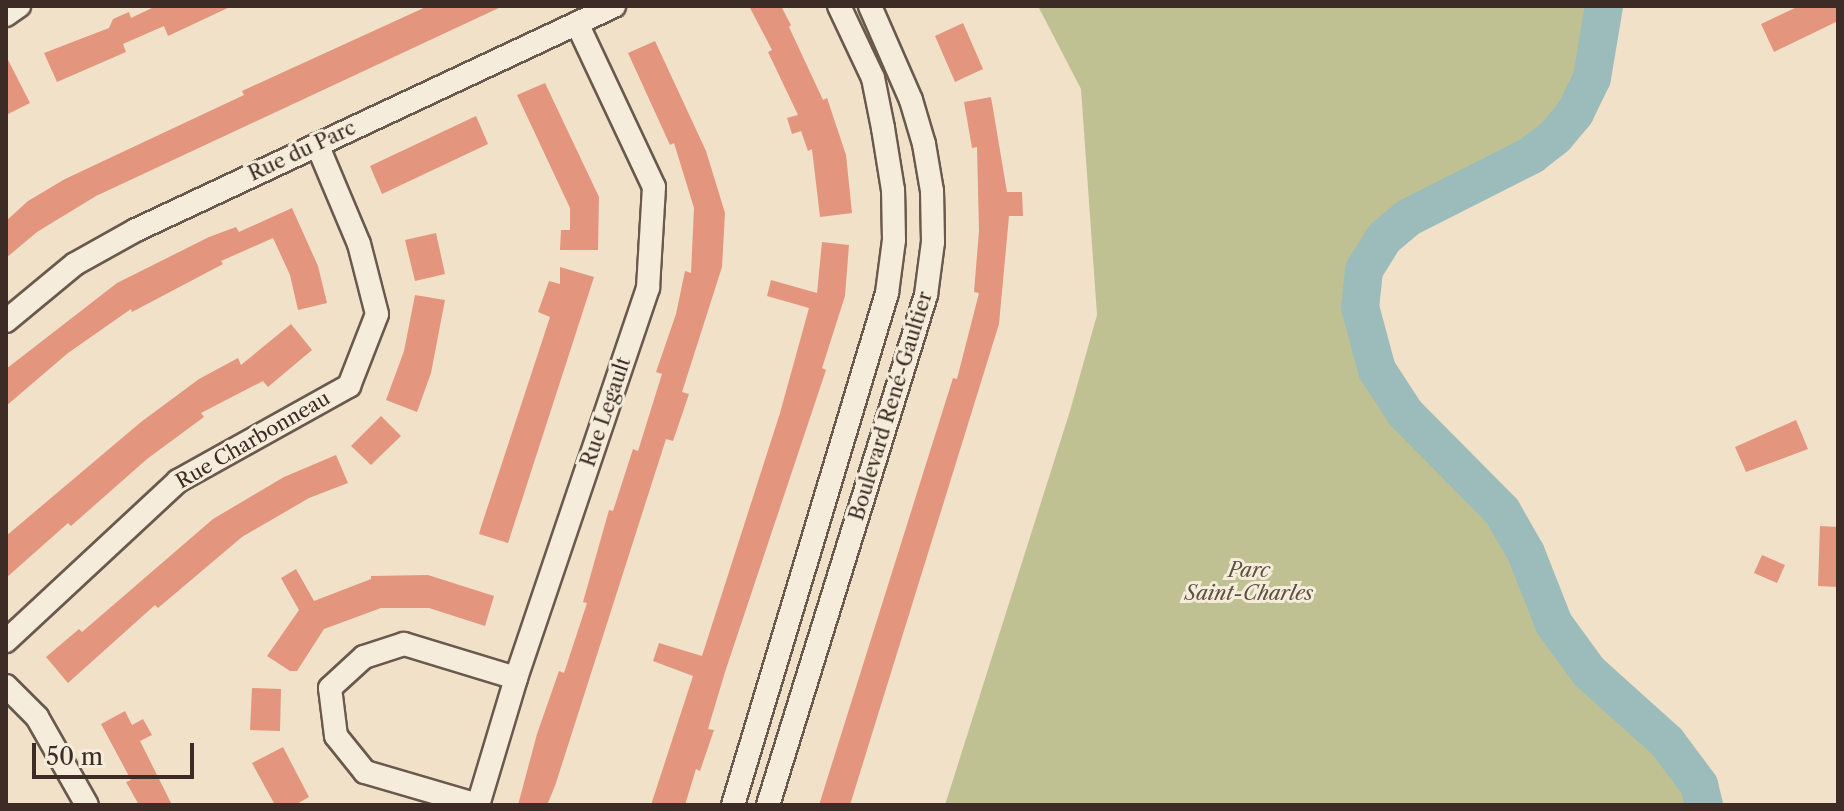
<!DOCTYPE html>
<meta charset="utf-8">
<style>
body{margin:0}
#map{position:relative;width:1844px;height:811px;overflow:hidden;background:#f0e1c8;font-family:"Libre Caslon Text",serif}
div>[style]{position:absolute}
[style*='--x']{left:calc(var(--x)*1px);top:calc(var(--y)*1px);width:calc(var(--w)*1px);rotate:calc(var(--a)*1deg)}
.green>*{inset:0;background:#c0c192}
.river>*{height:38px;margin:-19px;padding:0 19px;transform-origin:19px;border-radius:19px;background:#9bbcbb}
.building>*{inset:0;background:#e3967d}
.roads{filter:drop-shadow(2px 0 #6a594e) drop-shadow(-2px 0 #6a594e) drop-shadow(0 2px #6a594e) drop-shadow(0 -2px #6a594e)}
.minor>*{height:22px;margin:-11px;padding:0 11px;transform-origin:11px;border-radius:11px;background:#f5ecdb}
span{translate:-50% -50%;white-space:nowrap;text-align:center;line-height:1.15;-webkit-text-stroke:6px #f5ecdb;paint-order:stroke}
.street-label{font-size:20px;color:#3d2c25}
.park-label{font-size:20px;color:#5e5140;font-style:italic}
.frame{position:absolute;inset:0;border:8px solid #3d2c25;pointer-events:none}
.scale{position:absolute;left:32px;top:743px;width:162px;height:36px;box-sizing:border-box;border:4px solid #3d2c25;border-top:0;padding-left:10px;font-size:24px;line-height:28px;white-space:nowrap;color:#3d2c25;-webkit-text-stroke:6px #f5ecdb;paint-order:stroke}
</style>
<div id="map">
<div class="green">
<div style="clip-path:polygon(1038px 6px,1591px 6px,1579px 72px,1566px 98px,1542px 127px,1504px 156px,1411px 199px,1374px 224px,1356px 250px,1347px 277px,1346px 314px,1354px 350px,1380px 395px,1479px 505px,1505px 548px,1539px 629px,1567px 666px,1667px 764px,1684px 791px,1686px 805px,945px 805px,1070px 411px,1097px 315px,1081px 89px)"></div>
</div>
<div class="river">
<div style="--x:1604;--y:6;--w:73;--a:99.5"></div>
<div style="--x:1592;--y:78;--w:39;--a:116"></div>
<div style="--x:1575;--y:113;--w:30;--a:130"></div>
<div style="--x:1556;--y:136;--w:31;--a:142"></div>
<div style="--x:1532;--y:155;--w:138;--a:153.2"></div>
<div style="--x:1409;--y:217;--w:33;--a:140"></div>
<div style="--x:1384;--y:238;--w:38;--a:122"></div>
<div style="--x:1364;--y:270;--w:37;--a:96"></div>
<div style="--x:1360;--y:307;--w:65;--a:74.9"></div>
<div style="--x:1377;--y:370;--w:51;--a:56.9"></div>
<div style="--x:1405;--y:413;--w:138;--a:45.3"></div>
<div style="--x:1502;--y:511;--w:48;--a:60.3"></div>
<div style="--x:1526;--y:553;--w:76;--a:68.5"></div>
<div style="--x:1554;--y:624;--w:59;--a:53.9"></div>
<div style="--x:1589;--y:672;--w:105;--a:41.9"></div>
<div style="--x:1667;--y:742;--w:54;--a:53.3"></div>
<div style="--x:1699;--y:785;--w:21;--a:76"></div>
</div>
<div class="building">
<div style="clip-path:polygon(156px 6px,232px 6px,168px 36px,164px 26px,123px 44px,126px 52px,57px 82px,44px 53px,109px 28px,113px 19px,129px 12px,131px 18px)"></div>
<div style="clip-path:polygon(428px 6px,503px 6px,96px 196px,37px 232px,6px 258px,6px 221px,28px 201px,65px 179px,244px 95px,242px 91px)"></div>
<div style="clip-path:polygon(749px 6px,781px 6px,791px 25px,789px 27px,823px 100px,827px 98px,846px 155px,852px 213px,820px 217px,812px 149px,808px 151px,801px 131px,792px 134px,787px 118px,798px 115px,768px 52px,772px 50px)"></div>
<div style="clip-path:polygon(1799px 6px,1838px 6px,1838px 21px,1774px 52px,1761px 24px)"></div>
<div style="clip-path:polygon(963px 23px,983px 69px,955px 82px,935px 36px)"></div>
<div style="clip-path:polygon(655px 41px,706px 151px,725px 213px,722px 267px,682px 392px,689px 394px,673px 441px,666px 439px,555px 786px,547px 805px,518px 805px,537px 734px,559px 671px,564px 673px,587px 603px,583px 602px,609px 510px,613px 511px,633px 449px,638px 451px,662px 374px,656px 372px,676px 314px,685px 271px,691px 273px,694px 208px,674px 143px,670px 145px,628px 53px)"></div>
<div style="clip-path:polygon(6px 56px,30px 103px,6px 115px)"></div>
<div style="clip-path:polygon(545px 83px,599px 197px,598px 250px,560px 250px,561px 230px,570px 230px,570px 208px,517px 95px)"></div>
<div style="clip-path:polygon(991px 97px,1007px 192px,1022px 192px,1023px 216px,1009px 216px,999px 324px,850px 805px,819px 805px,953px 378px,957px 379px,979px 293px,974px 292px,979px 231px,977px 147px,972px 148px,964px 102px)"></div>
<div style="clip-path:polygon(476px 116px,488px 144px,382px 194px,370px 166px)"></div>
<div style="clip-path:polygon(292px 208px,318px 266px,327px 303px,298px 310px,290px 275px,273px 238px,221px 261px,223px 264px,132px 312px,131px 309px,68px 353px,6px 406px,6px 369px,117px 283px,209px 237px,236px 227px,239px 232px)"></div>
<div style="clip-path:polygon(436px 233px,445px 274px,415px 281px,405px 240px)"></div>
<div style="clip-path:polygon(822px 242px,849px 245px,845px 296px,822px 368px,826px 370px,725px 672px,708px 729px,714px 730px,700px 771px,696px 769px,685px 805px,651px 805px,693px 676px,653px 661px,659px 643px,702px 656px,780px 413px,809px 308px,767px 296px,771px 280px,817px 293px)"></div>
<div style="clip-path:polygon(560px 267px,594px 277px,508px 543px,479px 534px,481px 527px,550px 317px,538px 312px,549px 281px,560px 284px)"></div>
<div style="clip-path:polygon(415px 295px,445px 300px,431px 373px,417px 412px,386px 400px,404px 351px)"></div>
<div style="clip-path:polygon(291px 324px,312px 350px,268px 387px,263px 381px,201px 413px,204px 417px,147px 459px,71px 526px,68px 523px,6px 578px,6px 536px,141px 422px,199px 379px,238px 358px,241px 365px)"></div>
<div style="clip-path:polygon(381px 416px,401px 436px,371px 465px,351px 446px)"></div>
<div style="clip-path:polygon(1796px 420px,1808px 449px,1746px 472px,1735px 447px)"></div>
<div style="clip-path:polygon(336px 455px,348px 483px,309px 498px,242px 537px,158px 608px,155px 605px,68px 683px,46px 657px,79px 629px,82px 632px,213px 519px,284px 477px)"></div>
<div style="clip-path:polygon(1820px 526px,1838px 527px,1838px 587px,1818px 586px)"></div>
<div style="clip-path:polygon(1762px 555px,1785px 565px,1777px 583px,1754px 573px)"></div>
<div style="clip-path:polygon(296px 569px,314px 601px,371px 579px,371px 576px,428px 575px,494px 596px,485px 626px,429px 608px,381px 608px,324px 629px,297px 671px,290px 671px,267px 656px,299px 610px,281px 578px)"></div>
<div style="clip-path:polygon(252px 688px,281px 689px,280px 731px,250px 730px)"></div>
<div style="clip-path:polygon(125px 711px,132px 725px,143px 719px,152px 735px,140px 741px,172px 805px,139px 805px,126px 782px,131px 780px,101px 724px)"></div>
<div style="clip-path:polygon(283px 747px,309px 797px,295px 805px,275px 805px,252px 763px)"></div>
</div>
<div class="roads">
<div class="minor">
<div style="--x:6;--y:15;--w:16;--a:-35"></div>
<div style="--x:6;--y:321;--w:89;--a:-39.6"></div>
<div style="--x:75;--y:264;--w:70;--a:-29.1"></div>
<div style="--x:136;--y:230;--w:528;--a:-25.11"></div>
<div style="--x:6;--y:641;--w:235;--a:-42.9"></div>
<div style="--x:178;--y:481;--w:196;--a:-29.1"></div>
<div style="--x:349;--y:386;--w:77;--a:-68.7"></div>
<div style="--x:377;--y:314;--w:72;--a:-104.4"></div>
<div style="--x:359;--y:244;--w:108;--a:-112.8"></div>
<div style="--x:6;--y:686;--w:44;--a:45"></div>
<div style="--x:37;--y:717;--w:101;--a:60.4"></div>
<div style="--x:478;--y:805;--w:133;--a:-73.3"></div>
<div style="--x:516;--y:678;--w:412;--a:-71.3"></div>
<div style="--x:648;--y:288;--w:101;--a:-86.6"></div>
<div style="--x:654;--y:187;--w:181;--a:-115.2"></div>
<div style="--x:478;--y:805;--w:118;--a:-163.7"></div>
<div style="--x:365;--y:772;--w:46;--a:-128.9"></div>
<div style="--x:336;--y:736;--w:48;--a:-97.1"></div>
<div style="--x:330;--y:688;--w:46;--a:-42.4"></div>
<div style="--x:364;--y:657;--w:42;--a:-18"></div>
<div style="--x:404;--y:644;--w:117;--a:16.9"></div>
<div style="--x:733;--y:805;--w:535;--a:-73.26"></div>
<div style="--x:887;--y:293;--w:53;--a:-82.5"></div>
<div style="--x:894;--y:240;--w:50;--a:-91.1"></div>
<div style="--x:893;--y:190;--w:63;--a:-99.2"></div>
<div style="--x:883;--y:128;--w:51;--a:-101.3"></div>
<div style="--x:873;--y:78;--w:80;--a:-115.3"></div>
<div style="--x:768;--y:805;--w:534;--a:-72.79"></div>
<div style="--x:926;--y:295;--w:53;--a:-82.5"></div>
<div style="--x:933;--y:242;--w:51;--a:-91.1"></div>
<div style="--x:932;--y:191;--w:48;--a:-99.7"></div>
<div style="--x:924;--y:144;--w:46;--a:-106.5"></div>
<div style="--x:911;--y:100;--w:103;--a:-113.6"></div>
</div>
</div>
<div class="street-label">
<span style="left:302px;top:151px;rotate:-25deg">Rue du Parc</span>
<span style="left:891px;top:406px;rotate:-73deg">Boulevard René-Gaultier</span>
<span style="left:606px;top:412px;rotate:-71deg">Rue Legault</span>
<span style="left:253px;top:440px;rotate:-30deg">Rue Charbonneau</span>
</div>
<div class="park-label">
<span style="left:1249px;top:582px">Parc<br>Saint-Charles</span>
</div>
<div class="frame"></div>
<div class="scale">50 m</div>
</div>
